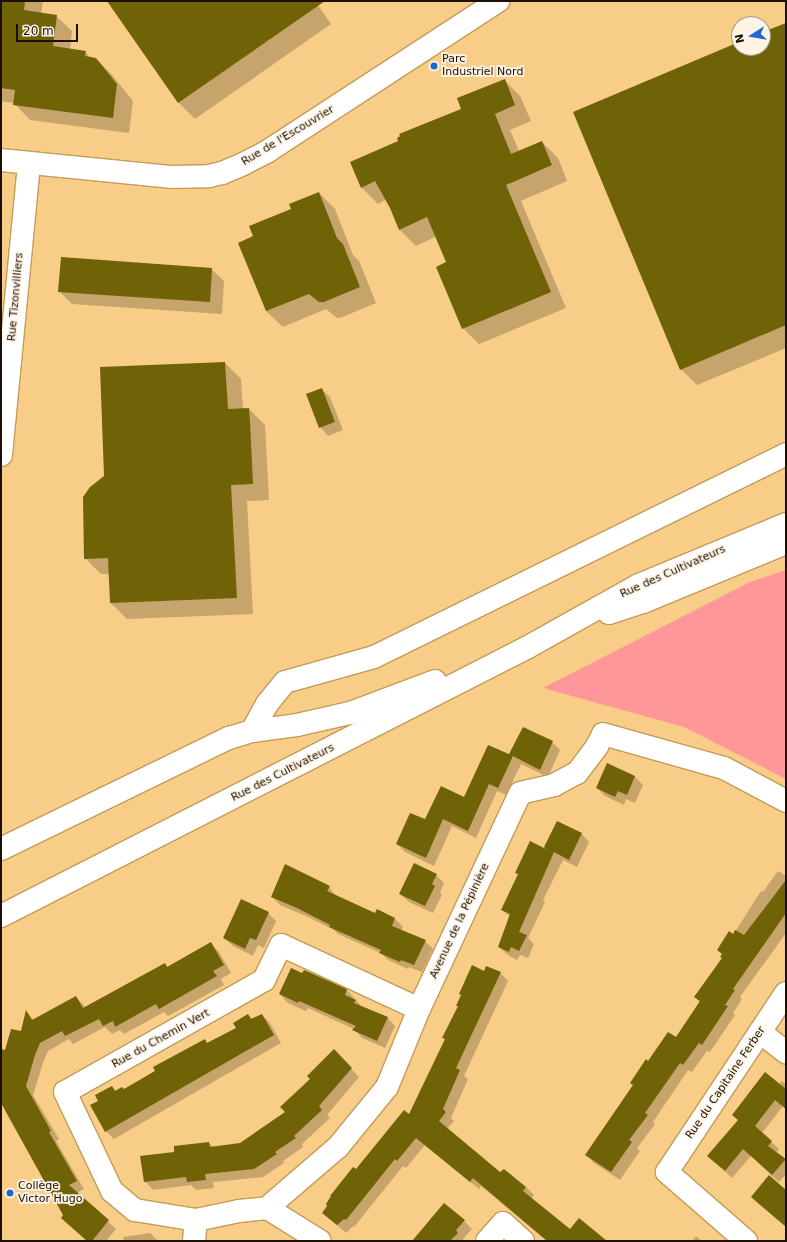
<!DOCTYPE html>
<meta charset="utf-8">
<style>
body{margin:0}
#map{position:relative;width:787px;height:1242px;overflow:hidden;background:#f8cd87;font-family:"DejaVu Sans",sans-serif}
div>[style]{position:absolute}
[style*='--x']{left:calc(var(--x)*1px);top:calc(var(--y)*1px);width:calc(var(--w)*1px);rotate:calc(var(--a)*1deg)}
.green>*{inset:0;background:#fe9799}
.shadow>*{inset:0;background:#0003}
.building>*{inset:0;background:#706206}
.roads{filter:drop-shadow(1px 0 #c49b56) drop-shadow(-1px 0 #c49b56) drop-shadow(0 1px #c49b56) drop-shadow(0 -1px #c49b56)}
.minor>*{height:22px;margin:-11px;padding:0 11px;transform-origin:11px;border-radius:11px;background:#fff}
.major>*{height:22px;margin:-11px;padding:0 11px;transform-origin:11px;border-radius:11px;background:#fff}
.dots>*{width:11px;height:11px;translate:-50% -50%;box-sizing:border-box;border:2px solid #fdf4e6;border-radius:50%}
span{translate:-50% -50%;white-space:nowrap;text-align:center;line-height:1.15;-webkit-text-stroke:3.5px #fdf4e6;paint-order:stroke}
.poi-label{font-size:11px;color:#1a0f00}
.left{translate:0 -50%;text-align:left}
.street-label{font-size:11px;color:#1a0f00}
.frame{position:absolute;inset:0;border:2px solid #1a0f00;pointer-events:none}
.north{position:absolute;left:731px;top:16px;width:40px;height:40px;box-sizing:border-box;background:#fdf4e6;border:1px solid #a2988a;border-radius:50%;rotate:258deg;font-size:11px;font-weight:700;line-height:16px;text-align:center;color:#1a0f00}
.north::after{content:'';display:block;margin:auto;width:14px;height:18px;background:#1e67d2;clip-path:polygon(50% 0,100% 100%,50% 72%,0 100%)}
.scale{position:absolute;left:16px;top:24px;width:62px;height:18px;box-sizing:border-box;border:2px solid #1a0f00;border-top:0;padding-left:5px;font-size:12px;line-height:14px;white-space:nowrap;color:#1a0f00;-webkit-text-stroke:3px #fdf4e6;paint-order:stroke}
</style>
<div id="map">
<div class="green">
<div style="clip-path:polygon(786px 570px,786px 779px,684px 727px,543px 688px,750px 582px)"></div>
</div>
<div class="shadow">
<div style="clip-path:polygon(1px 1px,43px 1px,41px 14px,56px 16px,72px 31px,70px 50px,85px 52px,91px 58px,96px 59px,112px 75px,133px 101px,129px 133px,30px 120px,14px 103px,1px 101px)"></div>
<div style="clip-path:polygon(107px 1px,315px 1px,331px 24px,195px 119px,179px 103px)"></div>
<div style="clip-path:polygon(786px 24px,786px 348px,697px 385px,681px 369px,739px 43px,739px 48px,763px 48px,763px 33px)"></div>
<div style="clip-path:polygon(504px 80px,520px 96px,531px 121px,510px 130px,519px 151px,542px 142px,558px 158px,567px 181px,521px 201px,566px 308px,479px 344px,463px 328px,448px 263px,437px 236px,416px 246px,400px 230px,387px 199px,378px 204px,362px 188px,351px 162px,399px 142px,463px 109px)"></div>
<div style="clip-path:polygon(319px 193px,335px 209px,353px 255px,359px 261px,376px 303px,340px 318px,337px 318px,326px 309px,283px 327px,266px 311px,254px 237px)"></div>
<div style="clip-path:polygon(211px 269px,224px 281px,222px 314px,72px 304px,59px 291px)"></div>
<div style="clip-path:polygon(225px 363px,241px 379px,243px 409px,249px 409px,265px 425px,269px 500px,247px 501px,253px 614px,127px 619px,111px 603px,109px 574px,101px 574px,85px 558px)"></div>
<div style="clip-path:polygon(321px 389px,330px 397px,343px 430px,328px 436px,320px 427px)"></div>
<div style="clip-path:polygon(552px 742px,560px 750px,548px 777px,521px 764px,506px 795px,497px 791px,476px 838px,452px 826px,434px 866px,405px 852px,397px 844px,425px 821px,465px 798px,489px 746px,514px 758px,511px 754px)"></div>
<div style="clip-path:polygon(607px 765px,635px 777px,643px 785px,635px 803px,626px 799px,624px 805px,605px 796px,597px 788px)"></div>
<div style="clip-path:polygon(581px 833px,589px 842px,577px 867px,563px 860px,543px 900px,545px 902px,528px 938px,534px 944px,528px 958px,520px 955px,517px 960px,508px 955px,499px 947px,510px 917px,503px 910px,519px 875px,516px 872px,548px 851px)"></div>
<div style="clip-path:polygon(778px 871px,786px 876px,786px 933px,740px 997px,742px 999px,733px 1013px,735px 1015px,710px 1052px,707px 1051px,692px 1072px,688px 1070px,653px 1122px,655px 1124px,637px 1148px,640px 1151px,620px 1180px,594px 1163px,586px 1154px,649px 1062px,676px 1038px,700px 1002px,695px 997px,723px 958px,733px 935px,761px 891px,763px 892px)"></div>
<div style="clip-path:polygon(436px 875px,444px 883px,440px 893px,442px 895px,433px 913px,409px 902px,400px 894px)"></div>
<div style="clip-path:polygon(329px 887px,336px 896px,376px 914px,377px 911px,395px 919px,403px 927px,401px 931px,425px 941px,433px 949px,422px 972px,409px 967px,408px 969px,388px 960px,381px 953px,338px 934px,334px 930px,306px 916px,280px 905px,272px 897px)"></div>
<div style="clip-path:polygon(268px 913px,276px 921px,264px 948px,258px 945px,253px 956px,233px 946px,224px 938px)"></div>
<div style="clip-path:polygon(211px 944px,219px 952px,231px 973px,221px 979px,224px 985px,168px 1016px,164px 1012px,124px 1034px,120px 1030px,112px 1034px,105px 1027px,73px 1044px,69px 1039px,48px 1051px,43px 1063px,33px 1095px,59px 1139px,56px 1141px,84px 1189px,77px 1193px,116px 1229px,106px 1241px,87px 1241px,64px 1216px,1px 1101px,1px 1050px,6px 1052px,21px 1032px,26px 1012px,34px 1020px,76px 997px,85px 1007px,165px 964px,169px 968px)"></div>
<div style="clip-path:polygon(484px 972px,500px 973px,508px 981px,464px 1076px,468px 1079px,451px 1118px,454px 1121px,447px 1129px,501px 1174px,526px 1187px,534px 1195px,531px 1199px,570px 1230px,606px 1241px,547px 1241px,481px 1186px,479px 1189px,425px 1145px,406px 1168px,403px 1166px,354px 1227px,353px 1226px,346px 1233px,323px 1213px,356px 1171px,409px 1115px,446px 1039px,459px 1007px,457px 1005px)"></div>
<div style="clip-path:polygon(347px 990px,362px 1007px,387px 1017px,395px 1026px,385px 1048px,362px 1038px,354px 1029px,308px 1008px,306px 1011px,288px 1003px,280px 994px)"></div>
<div style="clip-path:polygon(248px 1015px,253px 1020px,262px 1015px,270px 1023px,281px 1043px,114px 1139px,106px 1131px,99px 1101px,112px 1087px,116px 1091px,124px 1090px,205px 1040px,208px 1044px,237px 1029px)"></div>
<div style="clip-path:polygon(334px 1051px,359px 1077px,327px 1115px,330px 1118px,302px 1144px,303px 1147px,283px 1161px,284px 1163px,263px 1177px,213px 1182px,214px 1188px,196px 1190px,191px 1185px,153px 1190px,145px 1181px,175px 1153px,209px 1143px,214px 1148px,240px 1144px,286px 1112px)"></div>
<div style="clip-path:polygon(782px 1081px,786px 1084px,786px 1109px,783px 1106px,762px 1133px,779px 1149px,776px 1153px,786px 1161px,786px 1174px,779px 1182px,751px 1156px,732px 1178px,709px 1156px)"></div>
<div style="clip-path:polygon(464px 1221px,472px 1229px,463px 1239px,465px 1241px,412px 1241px)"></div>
<div style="clip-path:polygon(150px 1233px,158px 1241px,124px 1241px,123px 1237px)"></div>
<div style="clip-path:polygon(696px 1236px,702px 1241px,692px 1241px)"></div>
</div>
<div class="building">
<div style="clip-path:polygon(1px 1px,25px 1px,24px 10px,57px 15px,53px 46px,86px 51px,85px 56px,96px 58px,117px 84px,113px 118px,13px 105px,15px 90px,1px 88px)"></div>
<div style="clip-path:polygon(107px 1px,325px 1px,178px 103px)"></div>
<div style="clip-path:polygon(786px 23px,786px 325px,680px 370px,573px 112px,739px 42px,739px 48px,763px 48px,763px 32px)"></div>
<div style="clip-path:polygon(505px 79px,515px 105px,495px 114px,511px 154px,542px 141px,552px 165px,506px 185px,551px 292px,462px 329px,436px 267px,446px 262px,427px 217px,399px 230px,390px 208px,375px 181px,361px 188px,350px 162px,398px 141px,397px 138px,400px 136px,399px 134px,461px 109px,457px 98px)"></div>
<div style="clip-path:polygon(319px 192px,337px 238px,343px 244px,360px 287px,324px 302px,319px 302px,309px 294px,266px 311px,238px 243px,253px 236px,249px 226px,291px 209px,289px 204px)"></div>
<div style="clip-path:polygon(61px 257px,212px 268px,210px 302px,58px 292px)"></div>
<div style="clip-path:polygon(225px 362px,228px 409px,249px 408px,250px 422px,253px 484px,231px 485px,237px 598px,110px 603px,108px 558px,84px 559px,83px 497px,90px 487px,104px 476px,100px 367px)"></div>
<div style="clip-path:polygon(322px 388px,335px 422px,319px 428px,306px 394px)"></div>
<div style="clip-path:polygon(523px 727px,553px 741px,540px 770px,513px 756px,498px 788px,489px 784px,468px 831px,443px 819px,426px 858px,396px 844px,410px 813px,425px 819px,441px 786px,464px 797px,488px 745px,511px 755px,509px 754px)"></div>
<div style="clip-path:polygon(607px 763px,635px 776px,627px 795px,618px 791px,615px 797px,596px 788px)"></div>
<div style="clip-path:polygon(557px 821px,582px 833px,569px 860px,554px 852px,519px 932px,527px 935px,519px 951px,511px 947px,509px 952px,498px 947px,510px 914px,501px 910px,518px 874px,515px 873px,530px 841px,546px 849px,544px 847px)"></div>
<div style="clip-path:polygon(414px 863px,437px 874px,432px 884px,435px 886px,425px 906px,399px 894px)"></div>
<div style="clip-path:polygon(285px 864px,330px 886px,327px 891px,375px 913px,377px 909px,395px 918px,392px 926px,426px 940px,414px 965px,401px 960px,400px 962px,379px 953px,381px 950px,329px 927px,330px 925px,297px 908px,271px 897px)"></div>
<div style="clip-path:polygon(786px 880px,786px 913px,733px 989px,735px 990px,725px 1005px,728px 1006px,702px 1045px,699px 1043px,683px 1065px,680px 1063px,645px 1113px,648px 1115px,629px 1140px,632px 1142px,611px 1172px,585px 1155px,633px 1085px,630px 1083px,646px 1059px,648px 1061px,668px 1032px,676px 1037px,700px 1001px,694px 997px,722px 958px,720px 957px,722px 954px,717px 950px,729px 931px,733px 934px,735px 930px,744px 935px)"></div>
<div style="clip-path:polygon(241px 899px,269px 912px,256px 940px,250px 938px,245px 949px,223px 938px)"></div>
<div style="clip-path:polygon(211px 942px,224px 965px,213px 971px,217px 976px,159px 1009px,156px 1004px,115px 1027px,113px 1021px,103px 1026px,99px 1019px,65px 1036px,62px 1031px,40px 1043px,35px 1055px,26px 1086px,51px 1131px,49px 1132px,77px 1181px,69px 1185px,109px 1220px,92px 1241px,87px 1241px,61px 1218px,63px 1215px,1px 1103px,1px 1049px,5px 1050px,11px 1029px,21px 1031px,26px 1010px,32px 1020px,76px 996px,83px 1008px,165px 963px,167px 967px)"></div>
<div style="clip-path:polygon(472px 965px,484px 971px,486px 966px,501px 972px,456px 1068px,460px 1070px,443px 1109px,446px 1112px,439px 1121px,500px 1172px,504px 1169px,526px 1187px,523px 1191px,570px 1229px,579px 1218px,607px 1241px,547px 1241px,473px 1178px,470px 1182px,416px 1138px,397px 1161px,395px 1159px,346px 1220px,344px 1219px,337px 1225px,322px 1213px,327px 1206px,326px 1204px,331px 1196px,330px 1196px,353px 1167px,356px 1169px,404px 1110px,409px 1114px,445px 1039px,442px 1038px,458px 1006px,456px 1006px,461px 995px,459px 994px)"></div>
<div style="clip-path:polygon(291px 968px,302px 973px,304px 970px,347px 989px,345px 995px,356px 1000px,354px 1003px,388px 1017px,377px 1041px,352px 1030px,356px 1026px,299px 1001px,298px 1003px,279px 994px)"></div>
<div style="clip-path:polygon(248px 1014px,251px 1019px,262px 1014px,274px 1035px,105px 1132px,90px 1105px,98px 1101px,95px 1095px,112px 1086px,115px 1091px,122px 1087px,124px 1089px,155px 1071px,153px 1067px,205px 1039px,207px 1043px,236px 1028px,233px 1023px)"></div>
<div style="clip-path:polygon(334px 1049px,352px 1068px,319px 1106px,322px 1110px,294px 1136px,296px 1138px,275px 1152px,277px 1154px,254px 1169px,205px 1174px,206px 1180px,187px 1182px,186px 1177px,144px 1182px,140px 1156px,174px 1152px,174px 1146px,209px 1142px,210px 1147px,240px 1143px,285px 1112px,280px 1107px,310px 1079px,307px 1076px)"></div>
<div style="clip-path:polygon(765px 1072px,786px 1089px,786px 1109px,775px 1100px,755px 1126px,772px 1141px,768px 1146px,786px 1159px,772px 1175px,743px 1149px,725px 1171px,707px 1156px,738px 1120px,732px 1115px)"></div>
<div style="clip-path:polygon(769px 1175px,786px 1190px,786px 1227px,751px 1197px)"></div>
<div style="clip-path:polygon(444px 1203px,465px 1220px,456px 1230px,458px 1233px,450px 1241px,412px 1241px)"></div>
</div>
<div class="roads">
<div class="minor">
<div style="--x:1;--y:160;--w:170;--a:5.7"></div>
<div style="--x:170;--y:177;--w:39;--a:-1"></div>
<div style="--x:209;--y:176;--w:13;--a:-13"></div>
<div style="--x:222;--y:173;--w:23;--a:-23"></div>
<div style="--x:243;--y:164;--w:28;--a:-27"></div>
<div style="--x:268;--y:151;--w:275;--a:-33.1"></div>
<div style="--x:1;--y:455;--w:293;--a:-84.5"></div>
<div style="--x:252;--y:731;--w:31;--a:-61"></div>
<div style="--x:267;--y:704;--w:28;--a:-51"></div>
<div style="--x:285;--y:682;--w:92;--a:-15.7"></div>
<div style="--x:374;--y:657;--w:459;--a:-26.2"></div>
<div style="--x:419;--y:1009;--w:152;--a:-155.1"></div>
<div style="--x:281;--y:945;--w:39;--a:116"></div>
<div style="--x:264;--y:980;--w:228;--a:150.6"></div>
<div style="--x:65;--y:1092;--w:110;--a:64.6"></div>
<div style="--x:112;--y:1191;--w:30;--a:40"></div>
<div style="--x:135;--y:1210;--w:62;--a:9.3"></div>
<div style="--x:196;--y:1220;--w:44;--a:-11.8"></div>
<div style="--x:239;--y:1211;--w:28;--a:-6"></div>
<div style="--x:267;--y:1208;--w:94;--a:-40.7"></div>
<div style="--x:338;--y:1147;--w:77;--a:-50.8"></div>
<div style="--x:387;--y:1087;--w:84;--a:-67.7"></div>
<div style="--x:419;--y:1009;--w:238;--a:-64.9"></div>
<div style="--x:520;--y:793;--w:35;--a:-13"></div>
<div style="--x:554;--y:785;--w:26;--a:-28"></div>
<div style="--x:577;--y:773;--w:34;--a:-53"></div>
<div style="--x:597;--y:746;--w:13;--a:-63"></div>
<div style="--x:603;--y:734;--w:126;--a:15.7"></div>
<div style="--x:724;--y:768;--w:70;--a:28"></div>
<div style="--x:760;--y:1032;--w:33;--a:38"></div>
<div style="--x:267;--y:1208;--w:62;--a:31.9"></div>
<div style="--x:194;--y:1241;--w:21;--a:-85"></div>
<div style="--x:487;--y:1241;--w:24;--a:-48"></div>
<div style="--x:503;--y:1223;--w:27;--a:42"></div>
<div style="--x:746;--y:1241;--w:105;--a:-138.9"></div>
<div style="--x:667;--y:1172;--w:215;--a:-56.4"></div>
</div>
<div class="major">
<div style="--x:609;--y:613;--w:36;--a:-18"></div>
<div style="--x:643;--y:602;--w:155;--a:-22.4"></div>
<div style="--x:1;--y:849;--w:254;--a:-26"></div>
<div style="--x:229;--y:738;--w:24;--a:-17"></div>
<div style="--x:252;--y:731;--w:45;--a:-7.6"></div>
<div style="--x:297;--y:725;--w:54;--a:-12.8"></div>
<div style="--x:350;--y:713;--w:91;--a:-20.6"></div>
<div style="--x:1;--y:916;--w:592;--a:-27.04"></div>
<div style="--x:528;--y:647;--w:127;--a:-29.2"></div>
<div style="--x:639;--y:585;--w:159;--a:-22.5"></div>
</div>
</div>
<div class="dots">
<div style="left:434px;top:66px;background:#1e67d2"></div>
<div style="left:10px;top:1193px;background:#1e67d2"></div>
</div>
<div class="poi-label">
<span class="left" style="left:442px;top:66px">Parc<br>Industriel Nord</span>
<span class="left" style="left:18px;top:1193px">Collège<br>Victor Hugo</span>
</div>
<div class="street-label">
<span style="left:288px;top:136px;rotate:-31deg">Rue de l'Escouvrier</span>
<span style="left:16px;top:297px;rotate:-85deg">Rue Tizonvilliers</span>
<span style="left:673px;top:572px;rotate:-24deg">Rue des Cultivateurs</span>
<span style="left:283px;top:773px;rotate:-27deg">Rue des Cultivateurs</span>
<span style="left:460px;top:921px;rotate:-65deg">Avenue de la Pépinière</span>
<span style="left:161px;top:1039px;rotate:-29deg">Rue du Chemin Vert</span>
<span style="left:726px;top:1083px;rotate:-56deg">Rue du Capitaine Ferber</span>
</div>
<div class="frame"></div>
<div class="north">N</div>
<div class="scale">20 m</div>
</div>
